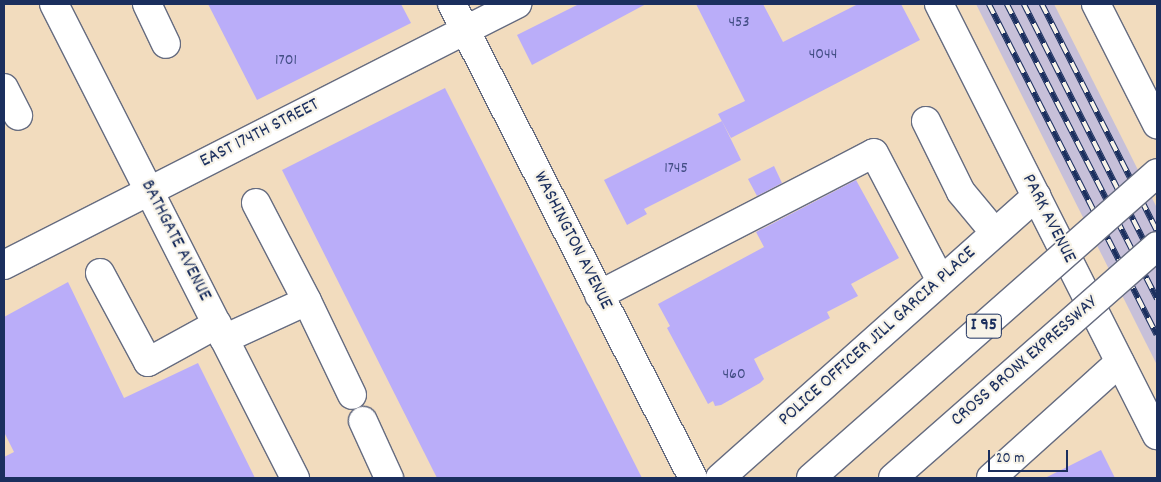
<!DOCTYPE html>
<style>
body{margin:0}
#map{position:relative;width:1161px;height:482px;overflow:hidden;background:#f2dcbe;font-family:Dekko,sans-serif}
div>[style]{position:absolute}
[style*='--x']{left:calc(var(--x)*1px);top:calc(var(--y)*1px);width:calc(var(--w)*1px);rotate:calc(var(--a)*1deg)}
.industrial>*{inset:0;background:#c7c0d9}
.building>*{inset:0;background:#baadf9}
.roads{filter:drop-shadow(1px 0 #666c80) drop-shadow(-1px 0 #666c80) drop-shadow(0 1px #666c80) drop-shadow(0 -1px #666c80)}
.minor>*{height:28px;margin:-14px;padding:0 14px;transform-origin:14px;border-radius:14px;background:#fff}
.rail>*{height:5.5px;margin-top:-2.75px;transform-origin:0;background:repeating-linear-gradient(90deg,#f7f3e8 0 11px,#1b2f5e 0 22px);box-sizing:border-box;border-block:1px solid #1b2f5e}
.bridges{filter:drop-shadow(1px 0 #666c80) drop-shadow(-1px 0 #666c80) drop-shadow(0 1px #666c80) drop-shadow(0 -1px #666c80)}
.highway-bridge>*{height:28px;margin:-14px;padding:0 14px;transform-origin:14px;border-radius:14px;background:#fff}
span{translate:-50% -50%;white-space:nowrap;text-align:center;line-height:1.15;-webkit-text-stroke:4.5px #f7f3e8;paint-order:stroke}
.number-label{font-size:16px;color:#434e85}
.number-label span{-webkit-text-stroke-width:0}
.shield-label span{padding:1px 4px;background:#f7f3e8;border:1px solid;border-radius:4px;-webkit-text-stroke-width:0}
.shield-label{font-size:18px;color:#1b2f5e;font-weight:700}
.street-label{font-size:19px;color:#1b2f5e}
.frame{position:absolute;inset:0;border:5px solid #1b2f5e;pointer-events:none}
.scale{position:absolute;left:988px;top:450px;width:80px;height:22px;box-sizing:border-box;border:2px solid #1b2f5e;border-top:0;padding-left:6px;font-size:15px;line-height:18px;white-space:nowrap;color:#1b2f5e;-webkit-text-stroke:4px #f7f3e8;paint-order:stroke}
</style>
<div id="map">
<div class="industrial">
<div style="clip-path:polygon(976px 4px,1054px 4px,1127px 148px,1157px 208px,1157px 365px)"></div>
</div>
<div class="building">
<div style="clip-path:polygon(208px 4px,401px 4px,411px 23px,257px 100px)"></div>
<div style="clip-path:polygon(579px 4px,646px 4px,532px 65px,517px 35px)"></div>
<div style="clip-path:polygon(696px 4px,763px 4px,783px 42px,858px 4px,901px 4px,920px 40px,731px 138px,718px 114px,745px 101px)"></div>
<div style="clip-path:polygon(445px 88px,642px 478px,437px 478px,282px 170px)"></div>
<div style="clip-path:polygon(722px 121px,741px 160px,644px 209px,647px 214px,627px 225px,604px 180px)"></div>
<div style="clip-path:polygon(774px 166px,782px 183px,757px 196px,748px 179px)"></div>
<div style="clip-path:polygon(856px 180px,899px 258px,851px 284px,858px 296px,827px 312px,830px 318px,754px 359px,764px 379px,760px 383px,721px 405px,715px 406px,713px 401px,708px 404px,667px 328px,670px 326px,658px 304px,764px 247px,756px 232px)"></div>
<div style="clip-path:polygon(68px 282px,124px 398px,198px 363px,255px 478px,4px 478px,4px 457px,14px 452px,4px 432px,4px 317px)"></div>
<div style="clip-path:polygon(1101px 450px,1115px 478px,1045px 478px)"></div>
</div>
<div class="roads">
<div class="minor">
<div style="--x:54;--y:4;--w:532;--a:63.05"></div>
<div style="--x:147;--y:4;--w:44;--a:64.6"></div>
<div style="--x:452;--y:4;--w:532;--a:63.05"></div>
<div style="--x:939;--y:4;--w:483;--a:63.2"></div>
<div style="--x:1096;--y:4;--w:135;--a:63.1"></div>
<div style="--x:4;--y:88;--w:31;--a:63"></div>
<div style="--x:926;--y:121;--w:79;--a:63.8"></div>
<div style="--x:961;--y:192;--w:53;--a:50.3"></div>
<div style="--x:256;--y:203;--w:110;--a:62.5"></div>
<div style="--x:4;--y:265;--w:576;--a:-26.97"></div>
<div style="--x:100;--y:273;--w:101;--a:61.7"></div>
<div style="--x:148;--y:362;--w:79;--a:-28.8"></div>
<div style="--x:599;--y:295;--w:309;--a:-27.3"></div>
<div style="--x:874;--y:153;--w:144;--a:62.4"></div>
<div style="--x:224;--y:339;--w:91;--a:-24.6"></div>
<div style="--x:307;--y:301;--w:104;--a:64.4"></div>
<div style="--x:363;--y:421;--w:63;--a:65.5"></div>
<div style="--x:720;--y:478;--w:424;--a:-41.7"></div>
<div style="--x:991;--y:478;--w:173;--a:-42"></div>
</div>
</div>
<div class="rail">
<div style="--x:989;--y:4;--w:371;--a:63.1"></div>
<div style="--x:1007;--y:4;--w:331;--a:63"></div>
<div style="--x:1024;--y:4;--w:294;--a:63.1"></div>
<div style="--x:1042;--y:4;--w:254;--a:63.1"></div>
</div>
<div class="bridges">
<div class="highway-bridge">
<div style="--x:811;--y:478;--w:461;--a:-41.4"></div>
<div style="--x:893;--y:478;--w:351;--a:-41.3"></div>
</div>
</div>
<div class="number-label">
<span style="left:739px;top:23px">453</span>
<span style="left:823px;top:55px">4044</span>
<span style="left:286px;top:61px">1701</span>
<span style="left:676px;top:169px">1745</span>
<span style="left:734px;top:375px">460</span>
</div>
<div class="shield-label">
<span style="left:984px;top:326px">I 95</span>
</div>
<div class="street-label">
<span style="left:260px;top:134px;rotate:-27deg">EAST 174TH STREET</span>
<span style="left:1048px;top:219px;rotate:63deg">PARK AVENUE</span>
<span style="left:175px;top:241px;rotate:63deg">BATHGATE AVENUE</span>
<span style="left:572px;top:241px;rotate:63deg">WASHINGTON AVENUE</span>
<span style="left:878px;top:337px;rotate:-42deg">POLICE OFFICER JILL GARCIA PLACE</span>
<span style="left:1025px;top:362px;rotate:-41deg">CROSS BRONX EXPRESSWAY</span>
</div>
<div class="frame"></div>
<div class="scale">20 m</div>
</div>
